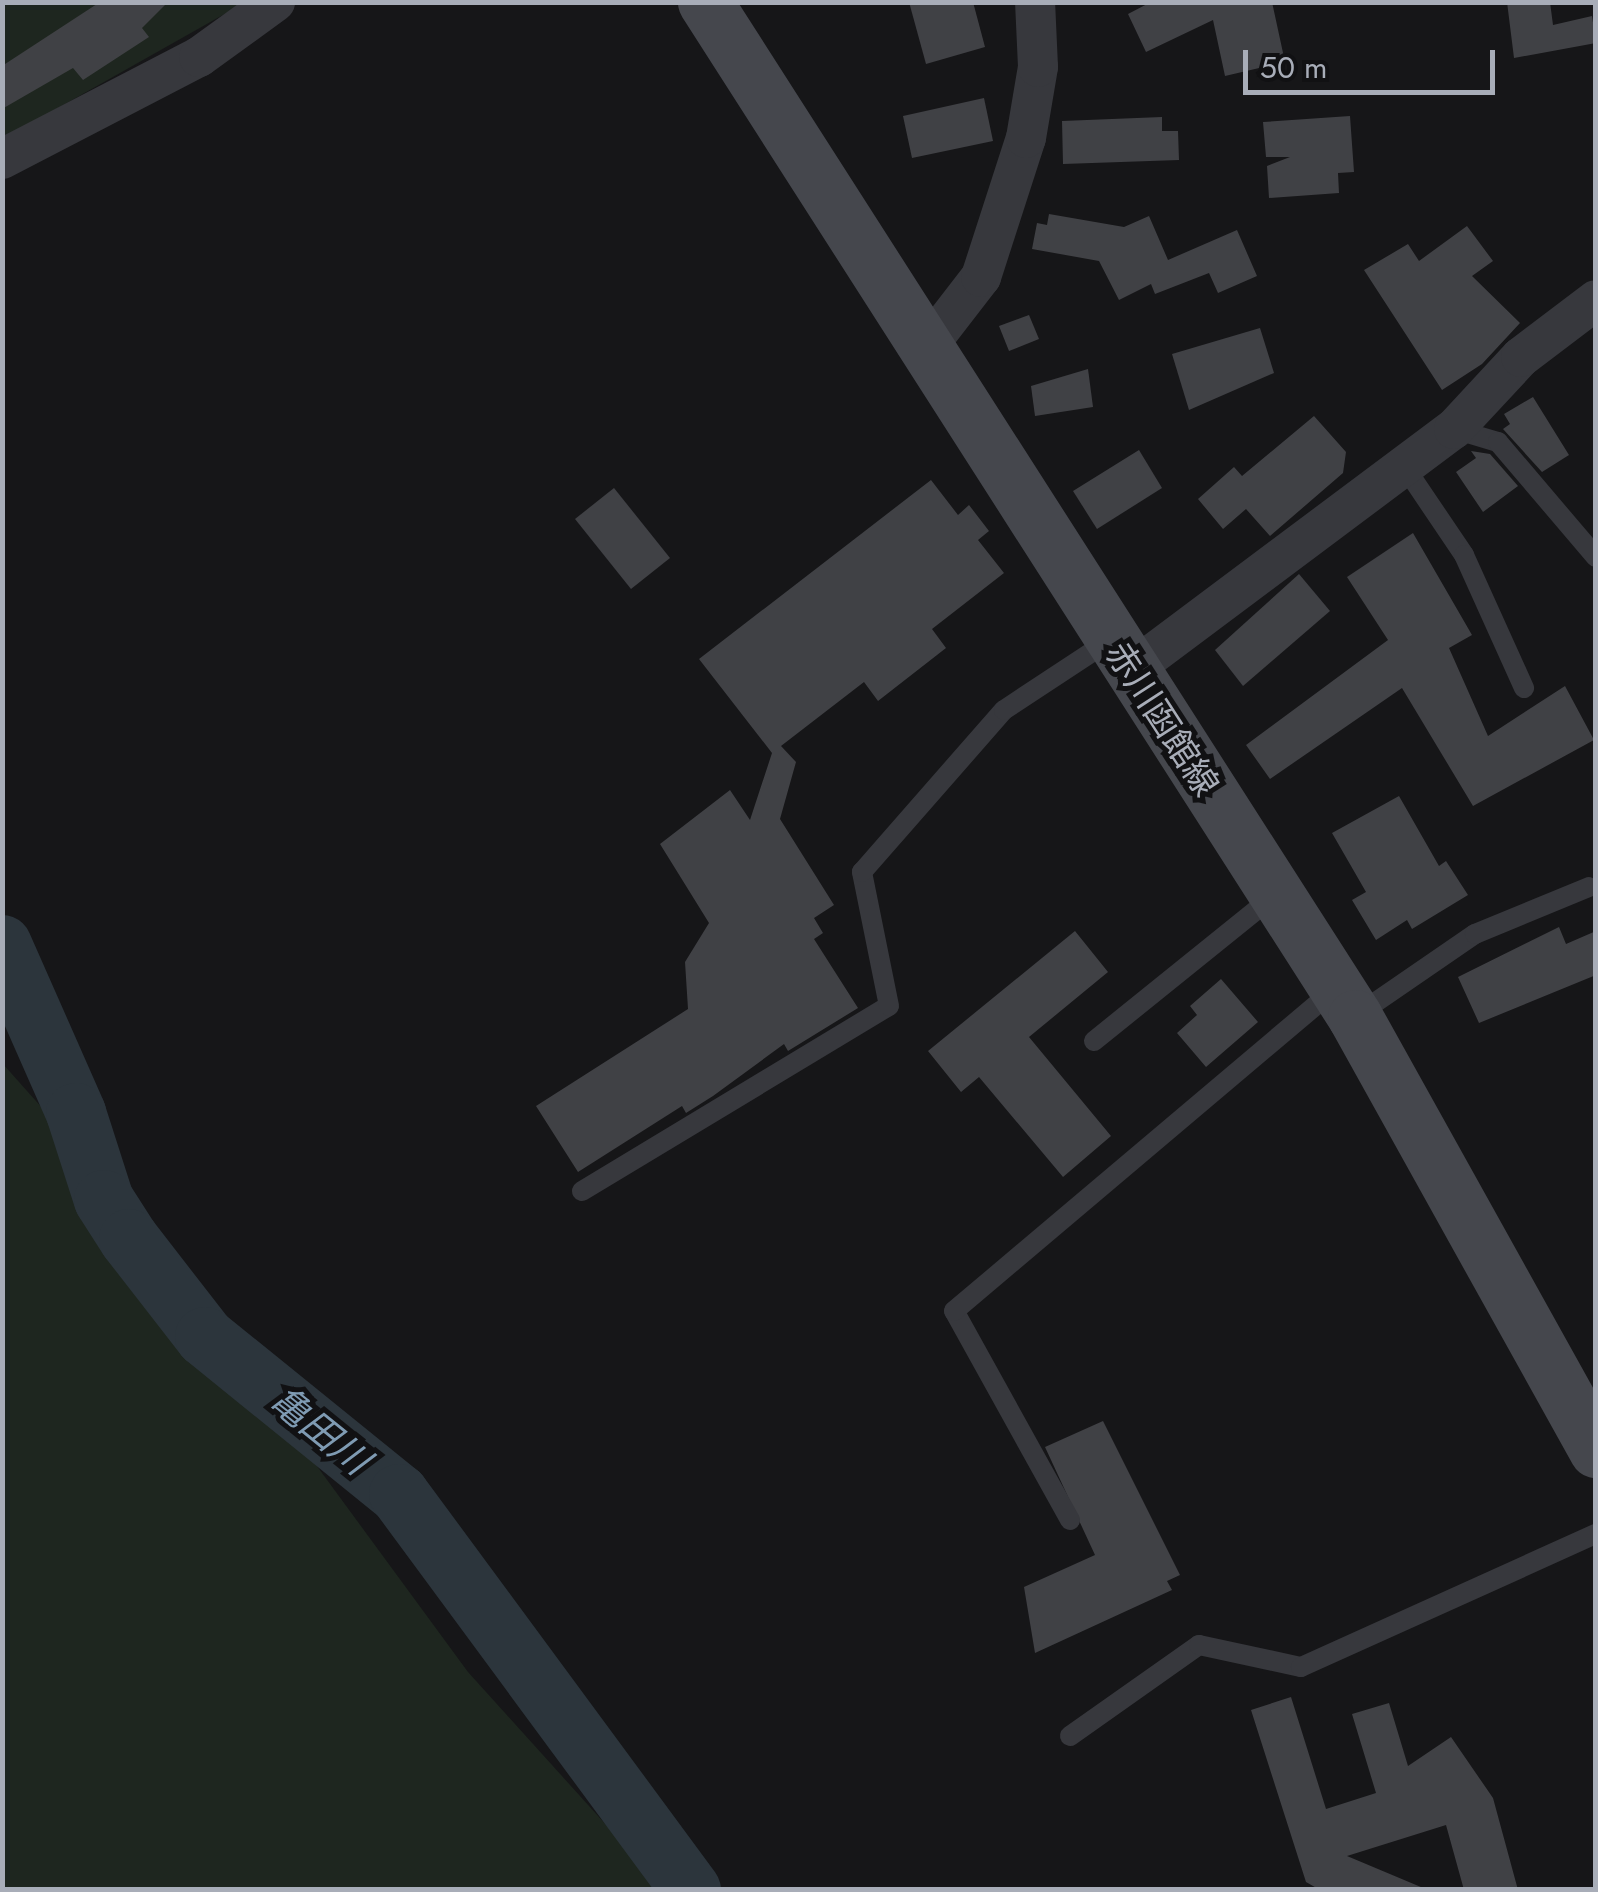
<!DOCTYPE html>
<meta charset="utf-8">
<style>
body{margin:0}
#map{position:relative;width:1598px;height:1892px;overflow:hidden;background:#161618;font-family:Jost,"Noto Sans JP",sans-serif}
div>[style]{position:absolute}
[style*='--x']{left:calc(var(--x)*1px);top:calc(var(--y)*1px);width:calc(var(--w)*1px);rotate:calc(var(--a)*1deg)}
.green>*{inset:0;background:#1e261f}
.river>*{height:60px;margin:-30px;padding:0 30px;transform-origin:30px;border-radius:30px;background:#2c353c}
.building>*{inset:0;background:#404145}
.lane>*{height:20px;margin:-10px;padding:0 10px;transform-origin:10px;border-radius:10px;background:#37383d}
.street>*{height:40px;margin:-20px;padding:0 20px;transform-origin:20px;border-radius:20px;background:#37383d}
.secondary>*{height:55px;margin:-27.5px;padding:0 27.5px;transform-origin:27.5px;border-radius:27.5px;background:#45474d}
span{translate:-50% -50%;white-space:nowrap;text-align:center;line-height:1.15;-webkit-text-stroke:10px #111113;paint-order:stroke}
.street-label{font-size:35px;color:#a8adb8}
.water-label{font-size:38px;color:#7f9bb3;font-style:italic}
.frame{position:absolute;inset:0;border:5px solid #a8adb8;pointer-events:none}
.scale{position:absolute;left:1243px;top:50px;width:252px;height:45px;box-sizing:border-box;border:5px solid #a8adb8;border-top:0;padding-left:12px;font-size:30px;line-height:35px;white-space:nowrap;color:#a8adb8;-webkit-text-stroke:8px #111113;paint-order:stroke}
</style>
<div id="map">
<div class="green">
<div style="clip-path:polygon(3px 3px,244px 3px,3px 139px)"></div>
<div style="clip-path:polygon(3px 1064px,110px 1184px,468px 1672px,664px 1889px,3px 1889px)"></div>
</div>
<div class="river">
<div style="--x:2;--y:945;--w:184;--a:66.2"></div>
<div style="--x:76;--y:1113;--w:91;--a:72.2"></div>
<div style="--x:104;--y:1200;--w:46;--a:57.3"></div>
<div style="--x:129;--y:1239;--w:124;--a:52.2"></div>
<div style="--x:205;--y:1337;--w:250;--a:39"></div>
<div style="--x:399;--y:1494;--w:492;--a:53.6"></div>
</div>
<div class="building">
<div style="clip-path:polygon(100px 2px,168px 2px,142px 28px,149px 37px,83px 80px,73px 68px,2px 109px,2px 66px)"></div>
<div style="clip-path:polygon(909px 2px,973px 2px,985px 47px,926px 64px)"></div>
<div style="clip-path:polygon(1151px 2px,1272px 2px,1285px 62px,1225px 76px,1213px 20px,1146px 52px,1128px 14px)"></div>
<div style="clip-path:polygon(1507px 2px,1550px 2px,1553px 25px,1592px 16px,1596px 43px,1514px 58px)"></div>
<div style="clip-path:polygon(984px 98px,993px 141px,912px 158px,903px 116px)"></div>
<div style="clip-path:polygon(1350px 116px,1354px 172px,1338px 173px,1339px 193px,1269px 198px,1267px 166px,1290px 157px,1266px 157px,1263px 122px)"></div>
<div style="clip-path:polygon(1162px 117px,1162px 131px,1178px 131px,1179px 160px,1063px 164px,1062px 121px)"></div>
<div style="clip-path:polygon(1049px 214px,1124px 227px,1149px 216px,1168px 260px,1237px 230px,1257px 276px,1218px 293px,1209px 273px,1155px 294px,1151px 284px,1119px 300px,1099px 261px,1032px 249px,1037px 223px,1047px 225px)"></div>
<div style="clip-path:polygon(1467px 226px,1493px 261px,1472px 276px,1520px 323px,1482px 364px,1442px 390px,1364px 270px,1408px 244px,1419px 261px)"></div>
<div style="clip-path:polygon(1029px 315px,1039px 339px,1009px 351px,999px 326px)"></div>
<div style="clip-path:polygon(1260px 328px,1274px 373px,1189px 410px,1172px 354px)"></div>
<div style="clip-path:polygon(1088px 369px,1093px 407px,1035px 416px,1031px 386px)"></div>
<div style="clip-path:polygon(1533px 397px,1569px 455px,1542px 472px,1503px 429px,1510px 424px,1504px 414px)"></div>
<div style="clip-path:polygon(1314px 416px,1346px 452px,1343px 473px,1270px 536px,1246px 509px,1223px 529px,1198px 499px,1234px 467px,1242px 476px)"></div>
<div style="clip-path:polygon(1139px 450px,1162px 488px,1097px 529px,1073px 491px)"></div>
<div style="clip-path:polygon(1471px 451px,1490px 454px,1518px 486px,1483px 512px,1456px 472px,1476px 458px)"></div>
<div style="clip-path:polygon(931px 480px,958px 515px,969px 505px,989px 531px,978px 540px,1004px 573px,932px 629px,946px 648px,878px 701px,864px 682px,781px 746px,796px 762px,780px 819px,834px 905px,814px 918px,823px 933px,814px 939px,858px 1008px,788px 1051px,784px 1044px,713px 1096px,686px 1113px,682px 1106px,578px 1172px,536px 1106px,688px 1009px,685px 962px,709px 923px,660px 844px,730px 790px,750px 820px,772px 753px,699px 659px)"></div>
<div style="clip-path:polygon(614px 488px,670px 558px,631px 589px,575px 519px)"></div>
<div style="clip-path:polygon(1413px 533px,1472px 635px,1449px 648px,1488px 736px,1565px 686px,1594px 740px,1473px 806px,1402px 688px,1270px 779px,1246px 745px,1388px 640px,1347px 577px)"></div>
<div style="clip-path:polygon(1299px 574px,1330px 611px,1243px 686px,1215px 650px)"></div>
<div style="clip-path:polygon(1399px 796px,1439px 866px,1446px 861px,1468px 895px,1412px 929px,1407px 920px,1376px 940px,1352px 900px,1366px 892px,1332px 833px)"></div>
<div style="clip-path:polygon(1559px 927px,1566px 944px,1596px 931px,1596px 975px,1479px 1023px,1458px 977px)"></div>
<div style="clip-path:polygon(1075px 931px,1108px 972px,1029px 1037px,1111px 1136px,1063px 1177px,979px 1077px,961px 1092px,928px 1051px)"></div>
<div style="clip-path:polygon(1221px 979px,1258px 1022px,1206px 1067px,1177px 1033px,1197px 1015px,1190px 1006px)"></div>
<div style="clip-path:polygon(1103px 1421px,1180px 1575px,1167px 1581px,1172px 1590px,1035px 1653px,1024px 1587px,1095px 1555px,1045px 1447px)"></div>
<div style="clip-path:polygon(1291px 1697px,1326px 1809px,1376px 1793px,1352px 1714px,1389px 1703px,1408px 1766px,1451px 1737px,1493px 1798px,1518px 1890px,1464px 1890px,1446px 1825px,1347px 1856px,1428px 1890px,1320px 1890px,1306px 1882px,1251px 1710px)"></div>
</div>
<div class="lane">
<div style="--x:1454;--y:429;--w:46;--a:16.5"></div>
<div style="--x:1498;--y:442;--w:151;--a:49.6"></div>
<div style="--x:1404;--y:466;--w:107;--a:56"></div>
<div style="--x:1464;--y:555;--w:146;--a:65.7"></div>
<div style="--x:1357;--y:1015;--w:143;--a:-34.5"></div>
<div style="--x:1475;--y:934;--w:123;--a:-22.4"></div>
<div style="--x:1094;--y:1041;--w:231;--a:-38.9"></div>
<div style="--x:582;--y:1191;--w:358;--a:-31.1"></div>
<div style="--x:889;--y:1006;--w:137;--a:-101.4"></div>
<div style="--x:862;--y:872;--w:215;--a:-48.8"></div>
<div style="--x:1004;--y:710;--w:127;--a:-33.4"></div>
<div style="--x:1070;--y:1520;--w:239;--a:-119"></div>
<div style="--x:954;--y:1311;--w:499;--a:-40.2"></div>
<div style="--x:1070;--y:1736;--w:158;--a:-35.2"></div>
<div style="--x:1199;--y:1645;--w:104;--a:12.2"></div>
<div style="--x:1301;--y:1667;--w:324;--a:-24.3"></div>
</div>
<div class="street">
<div style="--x:2;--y:159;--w:222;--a:-27.4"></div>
<div style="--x:199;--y:57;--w:94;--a:-35.9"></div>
<div style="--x:923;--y:352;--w:95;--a:-52.3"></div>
<div style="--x:981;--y:277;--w:146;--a:-72.1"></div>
<div style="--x:1026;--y:138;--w:72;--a:-80.4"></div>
<div style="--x:1038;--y:67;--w:65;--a:-92.6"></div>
<div style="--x:1130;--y:671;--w:404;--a:-36.8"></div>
<div style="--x:1454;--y:429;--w:98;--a:-47.1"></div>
<div style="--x:1521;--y:357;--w:94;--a:-37.2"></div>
</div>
<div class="secondary">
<div style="--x:705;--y:2;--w:1205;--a:57.36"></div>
<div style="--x:1355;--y:1017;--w:496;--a:60.9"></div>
</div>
<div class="street-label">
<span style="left:1162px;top:719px;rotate:57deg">赤川函館線</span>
</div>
<div class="water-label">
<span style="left:320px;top:1430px;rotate:39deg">亀田川</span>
</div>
<div class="frame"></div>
<div class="scale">50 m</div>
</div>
